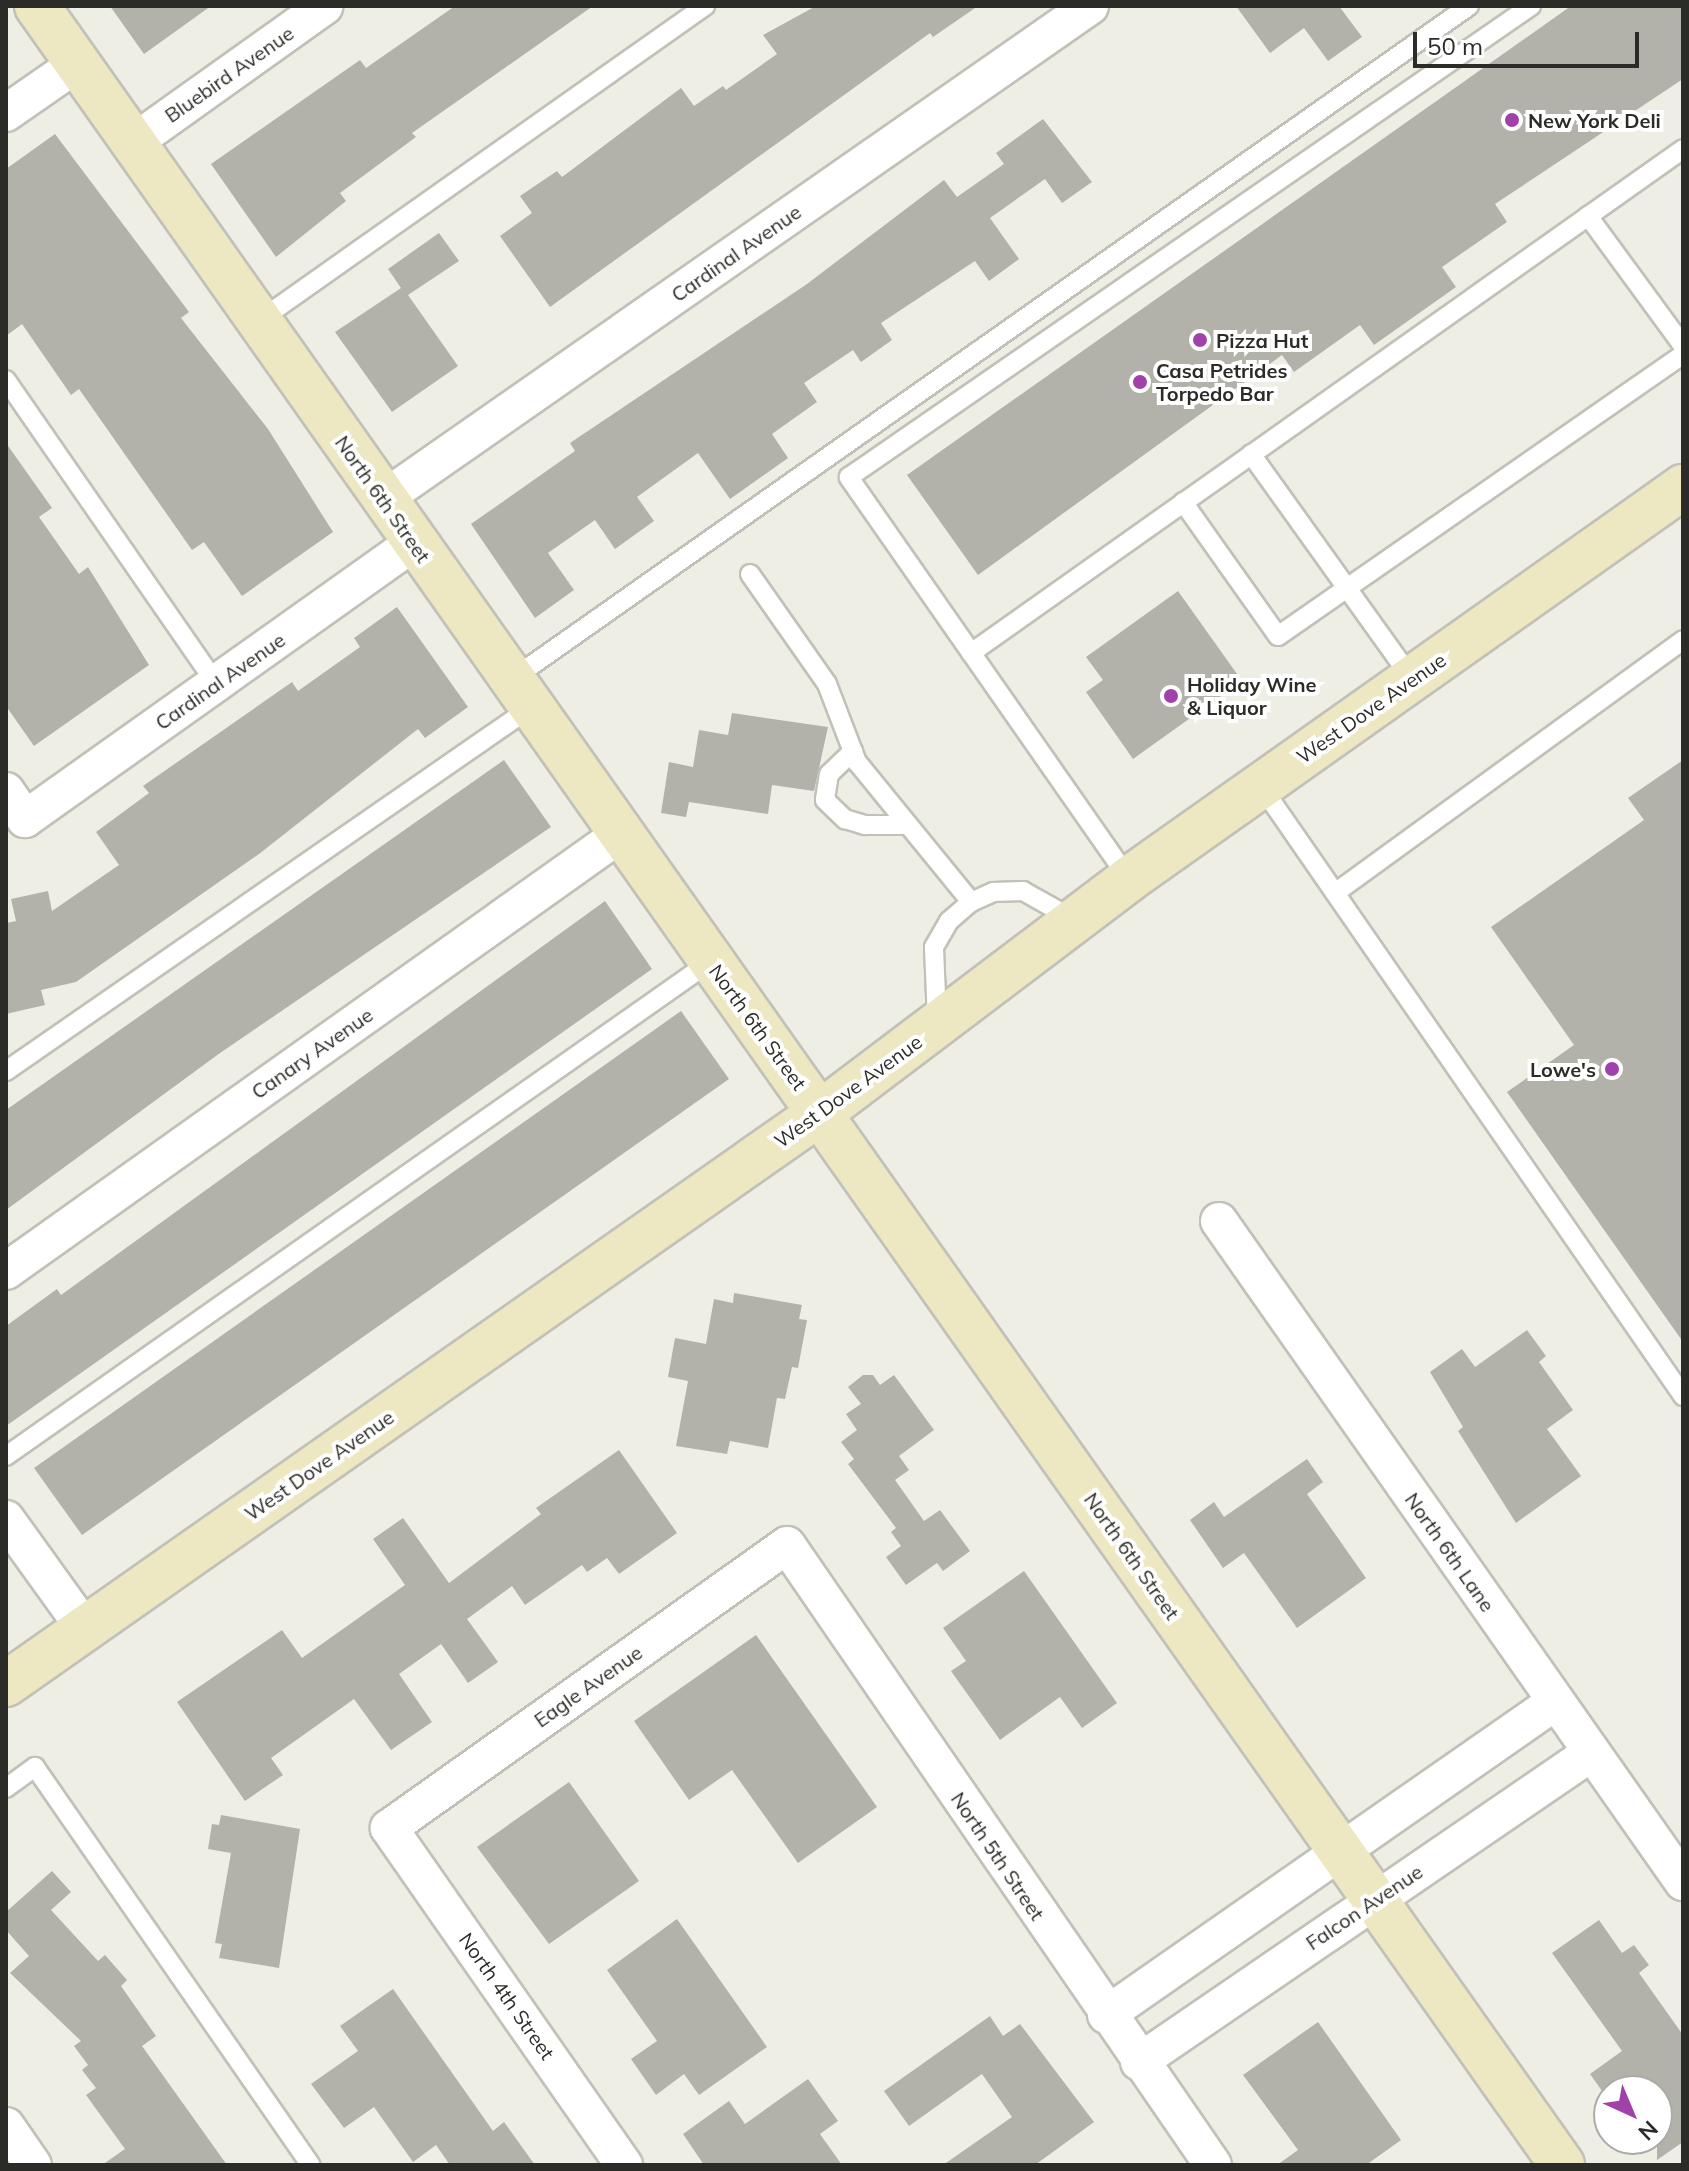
<!DOCTYPE html>
<style>
body{margin:0}
#map{position:relative;width:1689px;height:2171px;overflow:hidden;background:#efeee5;font-family:Mulish,sans-serif}
div>[style]{position:absolute}
[style*='--x']{left:calc(var(--x)*1px);top:calc(var(--y)*1px);width:calc(var(--w)*1px);rotate:calc(var(--a)*1deg)}
.building>*{inset:0;background:#b3b2aa}
.roads{filter:drop-shadow(2px 0 #c2c1b9) drop-shadow(-2px 0 #c2c1b9) drop-shadow(0 2px #c2c1b9) drop-shadow(0 -2px #c2c1b9)}
.lane>*{height:18px;margin:-9px;padding:0 9px;transform-origin:9px;border-radius:9px;background:#fff}
.street>*{height:36px;margin:-18px;padding:0 18px;transform-origin:18px;border-radius:18px;background:#fff}
.secondary>*{height:44px;margin:-22px;padding:0 22px;transform-origin:22px;border-radius:22px;background:#ede7c2}
.dots>*{width:22px;height:22px;translate:-50% -50%;box-sizing:border-box;border:4px solid #fff;border-radius:50%}
span{translate:-50% -50%;white-space:nowrap;text-align:center;line-height:1.15;-webkit-text-stroke:8px #fff;paint-order:stroke}
.street-label{font-size:20px;color:#2b2b27}
.poi-label{font-size:20px;color:#2b2b27;font-weight:700}
.left{translate:0 -50%;text-align:left}
.right{translate:-100% -50%;text-align:right}
.frame{position:absolute;inset:0;border:8px solid #2b2b27;pointer-events:none}
.north{position:absolute;left:1593px;top:2075px;width:80px;height:80px;box-sizing:border-box;background:#fff;border:2px solid #aaaaa9;border-radius:50%;rotate:136deg;font-size:22px;font-weight:700;line-height:32px;text-align:center;color:#2b2b27}
.north::after{content:'';display:block;margin:auto;width:28px;height:36px;background:#a142aa;clip-path:polygon(50% 0,100% 100%,50% 72%,0 100%)}
.scale{position:absolute;left:1413px;top:32px;width:226px;height:36px;box-sizing:border-box;border:4px solid #2b2b27;border-top:0;padding-left:10px;font-size:24px;line-height:28px;white-space:nowrap;color:#2b2b27;-webkit-text-stroke:6px #fff;paint-order:stroke}
</style>
<div id="map">
<div class="building">
<div style="clip-path:polygon(110px 6px,211px 6px,144px 54px)"></div>
<div style="clip-path:polygon(455px 6px,593px 6px,412px 133px,416px 137px,340px 193px,346px 201px,276px 257px,211px 164px,360px 60px,366px 68px)"></div>
<div style="clip-path:polygon(816px 6px,978px 6px,933px 37px,930px 33px,550px 307px,500px 236px,532px 213px,520px 196px,557px 171px,562px 177px,681px 88px,694px 106px,723px 86px,726px 90px,777px 54px,763px 35px)"></div>
<div style="clip-path:polygon(1236px 6px,1339px 6px,1362px 37px,1328px 61px,1304px 28px,1270px 53px)"></div>
<div style="clip-path:polygon(1571px 6px,1683px 6px,1683px 79px,1495px 204px,1507px 222px,1442px 267px,1456px 287px,1374px 345px,1360px 325px,1294px 372px,1282px 355px,978px 575px,907px 475px)"></div>
<div style="clip-path:polygon(1043px 119px,1092px 182px,1062px 203px,1045px 179px,990px 218px,1019px 259px,989px 281px,975px 261px,881px 323px,892px 340px,861px 362px,853px 350px,804px 383px,817px 402px,772px 434px,788px 458px,730px 499px,698px 453px,637px 497px,654px 521px,615px 549px,595px 520px,548px 553px,574px 590px,535px 618px,471px 524px,575px 451px,570px 443px,807px 284px,944px 180px,957px 197px,1004px 164px,996px 153px)"></div>
<div style="clip-path:polygon(55px 134px,189px 312px,181px 318px,268px 429px,333px 532px,242px 596px,204px 542px,192px 550px,79px 389px,71px 395px,22px 324px,6px 336px,6px 169px)"></div>
<div style="clip-path:polygon(439px 233px,459px 261px,408px 295px,458px 366px,392px 412px,335px 332px,401px 288px,388px 269px)"></div>
<div style="clip-path:polygon(6px 443px,52px 508px,39px 517px,79px 574px,88px 567px,149px 665px,34px 746px,6px 706px)"></div>
<div style="clip-path:polygon(1178px 591px,1242px 681px,1133px 759px,1086px 692px,1103px 680px,1086px 657px)"></div>
<div style="clip-path:polygon(397px 607px,468px 707px,425px 738px,418px 729px,259px 854px,76px 982px,41px 990px,45px 1005px,6px 1014px,6px 923px,16px 921px,11px 899px,48px 891px,52px 911px,119px 865px,96px 832px,149px 793px,143px 786px,292px 682px,298px 691px,360px 647px,354px 638px)"></div>
<div style="clip-path:polygon(732px 713px,828px 727px,814px 791px,772px 785px,768px 814px,689px 802px,686px 817px,661px 813px,669px 762px,693px 767px,699px 730px,728px 735px)"></div>
<div style="clip-path:polygon(504px 760px,551px 827px,220px 1053px,6px 1210px,6px 1110px)"></div>
<div style="clip-path:polygon(1683px 760px,1683px 1342px,1507px 1092px,1574px 1045px,1491px 927px,1644px 820px,1628px 798px)"></div>
<div style="clip-path:polygon(605px 901px,652px 969px,6px 1426px,6px 1326px,57px 1289px,61px 1295px)"></div>
<div style="clip-path:polygon(681px 1011px,729px 1079px,82px 1535px,34px 1468px)"></div>
<div style="clip-path:polygon(734px 1293px,802px 1305px,799px 1319px,807px 1320px,798px 1368px,792px 1367px,785px 1399px,777px 1398px,768px 1448px,730px 1441px,727px 1454px,676px 1446px,688px 1381px,668px 1377px,675px 1338px,706px 1344px,714px 1299px,733px 1303px)"></div>
<div style="clip-path:polygon(1527px 1330px,1546px 1356px,1539px 1362px,1573px 1410px,1547px 1429px,1581px 1476px,1516px 1523px,1458px 1431px,1463px 1427px,1430px 1372px,1462px 1349px,1475px 1367px)"></div>
<div style="clip-path:polygon(863px 1375px,873px 1375px,880px 1385px,894px 1375px,934px 1430px,899px 1456px,909px 1470px,895px 1480px,924px 1521px,940px 1510px,970px 1551px,943px 1571px,937px 1563px,906px 1585px,886px 1557px,901px 1546px,891px 1532px,896px 1528px,848px 1464px,854px 1459px,841px 1442px,857px 1430px,846px 1414px,861px 1404px,848px 1387px)"></div>
<div style="clip-path:polygon(619px 1450px,677px 1533px,619px 1574px,607px 1558px,587px 1572px,582px 1565px,525px 1605px,512px 1586px,467px 1619px,498px 1662px,468px 1683px,441px 1644px,399px 1674px,432px 1722px,391px 1750px,354px 1699px,271px 1758px,283px 1775px,245px 1801px,177px 1702px,282px 1630px,302px 1658px,405px 1585px,373px 1539px,403px 1518px,449px 1583px,541px 1514px,536px 1508px)"></div>
<div style="clip-path:polygon(1307px 1459px,1323px 1482px,1307px 1494px,1366px 1578px,1297px 1628px,1244px 1553px,1223px 1568px,1190px 1520px,1214px 1502px,1224px 1517px)"></div>
<div style="clip-path:polygon(1024px 1571px,1117px 1703px,1082px 1728px,1060px 1697px,1000px 1740px,951px 1671px,966px 1661px,943px 1628px)"></div>
<div style="clip-path:polygon(756px 1635px,877px 1807px,798px 1863px,732px 1770px,689px 1800px,634px 1721px)"></div>
<div style="clip-path:polygon(569px 1782px,639px 1881px,549px 1944px,477px 1847px)"></div>
<div style="clip-path:polygon(221px 1815px,300px 1829px,279px 1968px,219px 1958px,222px 1944px,215px 1943px,231px 1853px,208px 1849px,212px 1824px,219px 1825px)"></div>
<div style="clip-path:polygon(52px 1871px,71px 1892px,51px 1910px,98px 1961px,105px 1955px,127px 1980px,121px 1986px,156px 2036px,142px 2046px,227px 2165px,102px 2165px,125px 2149px,86px 2095px,96px 2088px,82px 2070px,88px 2065px,74px 2046px,81px 2041px,10px 1973px,29px 1956px,6px 1930px,6px 1912px)"></div>
<div style="clip-path:polygon(677px 1919px,767px 2047px,699px 2095px,684px 2074px,656px 2095px,631px 2059px,657px 2041px,607px 1970px)"></div>
<div style="clip-path:polygon(1599px 1920px,1622px 1953px,1634px 1945px,1649px 1965px,1639px 1973px,1683px 2035px,1683px 2142px,1657px 2160px,1657px 2091px,1602px 2091px,1590px 2074px,1622px 2051px,1552px 1953px)"></div>
<div style="clip-path:polygon(393px 1989px,493px 2131px,504px 2122px,535px 2165px,450px 2165px,436px 2145px,413px 2162px,374px 2107px,344px 2128px,311px 2084px,358px 2051px,340px 2026px)"></div>
<div style="clip-path:polygon(990px 2016px,1003px 2036px,1020px 2024px,1094px 2122px,1035px 2165px,943px 2165px,1012px 2117px,982px 2074px,909px 2126px,884px 2091px)"></div>
<div style="clip-path:polygon(1318px 2022px,1401px 2140px,1366px 2165px,1277px 2165px,1298px 2150px,1243px 2075px)"></div>
<div style="clip-path:polygon(808px 2079px,838px 2121px,820px 2134px,842px 2165px,704px 2165px,683px 2134px,729px 2101px,745px 2124px)"></div>
</div>
<div class="roads">
<div class="lane">
<div style="--x:1588;--y:216;--w:161;--a:53.8"></div>
<div style="--x:260;--y:320;--w:545;--a:-35.21"></div>
<div style="--x:6;--y:380;--w:369;--a:55.3"></div>
<div style="--x:1251;--y:454;--w:277;--a:54.4"></div>
<div style="--x:1183;--y:502;--w:164;--a:54.7"></div>
<div style="--x:1278;--y:636;--w:494;--a:-34.8"></div>
<div style="--x:750;--y:574;--w:134;--a:55"></div>
<div style="--x:827;--y:684;--w:84;--a:69"></div>
<div style="--x:857;--y:762;--w:181;--a:50.8"></div>
<div style="--x:971;--y:653;--w:872;--a:-35.29"></div>
<div style="--x:512;--y:679;--w:1170;--a:-35.12"></div>
<div style="--x:853;--y:751;--w:33;--a:136"></div>
<div style="--x:829;--y:774;--w:26;--a:99"></div>
<div style="--x:825;--y:800;--w:28;--a:44"></div>
<div style="--x:845;--y:819;--w:21;--a:17"></div>
<div style="--x:865;--y:825;--w:43;--a:0"></div>
<div style="--x:1261;--y:786;--w:742;--a:55.32"></div>
<div style="--x:1129;--y:879;--w:490;--a:-124.9"></div>
<div style="--x:849;--y:477;--w:829;--a:-34.63"></div>
<div style="--x:1335;--y:893;--w:430;--a:-36"></div>
<div style="--x:937;--y:1020;--w:73;--a:-92.4"></div>
<div style="--x:934;--y:947;--w:30;--a:-60"></div>
<div style="--x:949;--y:921;--w:29;--a:-41"></div>
<div style="--x:971;--y:902;--w:24;--a:-24"></div>
<div style="--x:993;--y:892;--w:30;--a:-2"></div>
<div style="--x:1023;--y:891;--w:57;--a:29.2"></div>
<div style="--x:6;--y:1071;--w:637;--a:-34.71"></div>
<div style="--x:6;--y:1456;--w:860;--a:-35.06"></div>
<div style="--x:6;--y:1788;--w:36;--a:-36"></div>
<div style="--x:35;--y:1767;--w:484;--a:55.3"></div>
</div>
<div class="street">
<div style="--x:6;--y:113;--w:88;--a:-34.8"></div>
<div style="--x:134;--y:142;--w:234;--a:-35.5"></div>
<div style="--x:383;--y:499;--w:862;--a:-34.89"></div>
<div style="--x:6;--y:791;--w:34;--a:56"></div>
<div style="--x:25;--y:819;--w:477;--a:-35.4"></div>
<div style="--x:1219;--y:1221;--w:808;--a:54.93"></div>
<div style="--x:6;--y:1271;--w:752;--a:-35.42"></div>
<div style="--x:6;--y:1519;--w:135;--a:54.3"></div>
<div style="--x:1106;--y:2015;--w:547;--a:-34.88"></div>
<div style="--x:1139;--y:2062;--w:548;--a:-34.36"></div>
<div style="--x:6;--y:2126;--w:47;--a:55.3"></div>
<div style="--x:624;--y:2165;--w:411;--a:-124.9"></div>
<div style="--x:389;--y:1828;--w:488;--a:-35.4"></div>
<div style="--x:787;--y:1545;--w:752;--a:55.51"></div>
</div>
<div class="secondary">
<div style="--x:37;--y:6;--w:2643;--a:54.76"></div>
<div style="--x:6;--y:1684;--w:994;--a:-35.05"></div>
<div style="--x:820;--y:1113;--w:388;--a:-37.1"></div>
<div style="--x:1129;--y:879;--w:679;--a:-35.28"></div>
</div>
</div>
<div class="dots">
<div style="left:1512px;top:120px;background:#a142aa"></div>
<div style="left:1200px;top:340px;background:#a142aa"></div>
<div style="left:1140px;top:382px;background:#a142aa"></div>
<div style="left:1171px;top:696px;background:#a142aa"></div>
<div style="left:1612px;top:1069px;background:#a142aa"></div>
</div>
<div class="street-label">
<span style="left:229px;top:74px;rotate:-35deg">Bluebird Avenue</span>
<span style="left:736px;top:253px;rotate:-35deg">Cardinal Avenue</span>
<span style="left:383px;top:499px;rotate:55deg">North 6th Street</span>
<span style="left:220px;top:681px;rotate:-35deg">Cardinal Avenue</span>
<span style="left:1371px;top:708px;rotate:-35deg">West Dove Avenue</span>
<span style="left:758px;top:1027px;rotate:54deg">North 6th Street</span>
<span style="left:312px;top:1053px;rotate:-35deg">Canary Avenue</span>
<span style="left:848px;top:1091px;rotate:-36deg">West Dove Avenue</span>
<span style="left:319px;top:1465px;rotate:-35deg">West Dove Avenue</span>
<span style="left:1450px;top:1552px;rotate:55deg">North 6th Lane</span>
<span style="left:1132px;top:1556px;rotate:55deg">North 6th Street</span>
<span style="left:588px;top:1686px;rotate:-35deg">Eagle Avenue</span>
<span style="left:998px;top:1856px;rotate:56deg">North 5th Street</span>
<span style="left:1364px;top:1907px;rotate:-34deg">Falcon Avenue</span>
<span style="left:507px;top:1996px;rotate:55deg">North 4th Street</span>
</div>
<div class="poi-label">
<span class="left" style="left:1528px;top:120px">New York Deli</span>
<span class="left" style="left:1216px;top:340px">Pizza Hut</span>
<span class="left" style="left:1156px;top:382px">Casa Petrides<br>Torpedo Bar</span>
<span class="left" style="left:1187px;top:696px">Holiday Wine<br>&amp; Liquor</span>
<span class="right" style="left:1596px;top:1069px">Lowe's</span>
</div>
<div class="frame"></div>
<div class="north">N</div>
<div class="scale">50 m</div>
</div>
